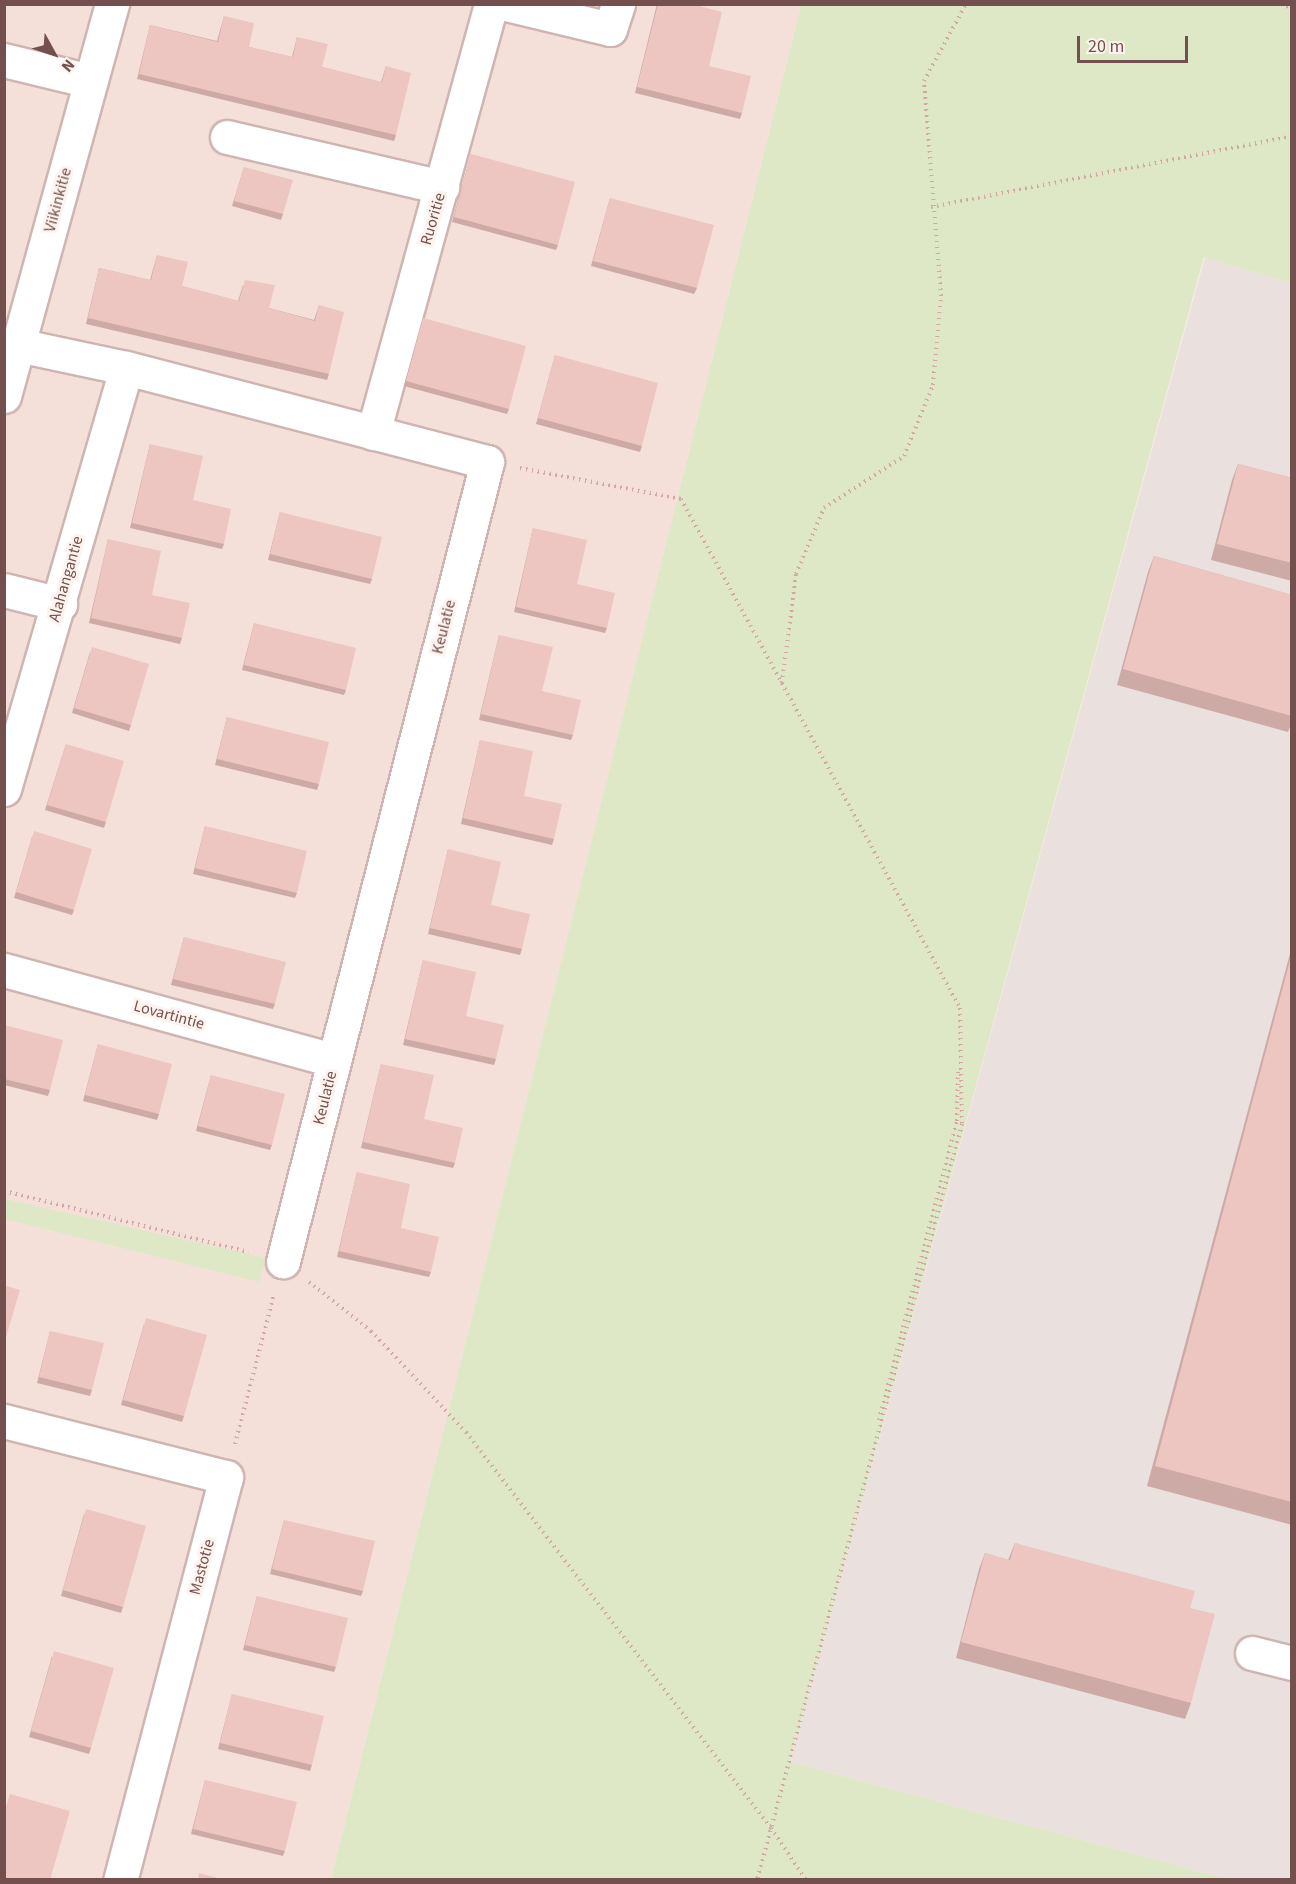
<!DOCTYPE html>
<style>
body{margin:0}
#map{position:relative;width:1296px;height:1884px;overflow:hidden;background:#fbeee8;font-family:"Source Sans 3",sans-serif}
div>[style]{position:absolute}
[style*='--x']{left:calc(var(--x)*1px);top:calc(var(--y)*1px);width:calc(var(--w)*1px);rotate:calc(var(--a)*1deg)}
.residential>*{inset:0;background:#f4e0d9}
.industrial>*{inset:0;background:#eae0de}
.green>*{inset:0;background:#dee8c7}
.path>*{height:4px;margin-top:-2px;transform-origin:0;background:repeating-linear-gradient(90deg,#d3a8a4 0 1.5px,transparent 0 6px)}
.roads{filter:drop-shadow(2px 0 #ceb5b1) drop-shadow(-2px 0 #ceb5b1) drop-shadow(0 2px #ceb5b1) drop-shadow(0 -2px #ceb5b1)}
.minor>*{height:33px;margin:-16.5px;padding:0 16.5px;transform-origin:16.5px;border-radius:16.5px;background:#fff}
.wall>*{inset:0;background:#cdaaa6}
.building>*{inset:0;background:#eec6c1}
span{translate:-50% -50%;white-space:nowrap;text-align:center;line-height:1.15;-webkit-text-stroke:6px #fef3ee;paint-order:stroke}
.street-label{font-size:16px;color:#73504d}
.frame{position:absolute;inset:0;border:6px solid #73504d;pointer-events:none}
.north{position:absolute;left:24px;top:24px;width:60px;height:60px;-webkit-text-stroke:4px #fef3ee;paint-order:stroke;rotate:130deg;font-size:16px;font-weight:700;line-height:24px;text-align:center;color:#73504d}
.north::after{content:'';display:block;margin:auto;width:21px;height:27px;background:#73504d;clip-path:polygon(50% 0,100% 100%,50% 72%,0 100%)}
.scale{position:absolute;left:1077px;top:36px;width:111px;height:27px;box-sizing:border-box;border:3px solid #73504d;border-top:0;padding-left:8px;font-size:18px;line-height:21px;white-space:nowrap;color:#73504d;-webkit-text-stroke:4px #fef3ee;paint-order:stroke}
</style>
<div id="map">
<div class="residential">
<div style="clip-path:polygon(5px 5px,801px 5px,331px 1879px,5px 1880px)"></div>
</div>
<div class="industrial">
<div style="clip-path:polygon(1205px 257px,1291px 283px,1291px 1879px,1228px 1879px,790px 1762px)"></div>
</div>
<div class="green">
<div style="clip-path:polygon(801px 5px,1291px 5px,1291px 283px,1204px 257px,790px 1762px,1228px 1879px,331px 1879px)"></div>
<div style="clip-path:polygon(5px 1199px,266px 1258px,259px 1282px,5px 1219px)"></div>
</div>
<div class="path">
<div style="--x:1281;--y:4;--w:12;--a:24"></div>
<div style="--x:931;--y:207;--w:368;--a:-11.1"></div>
<div style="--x:520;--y:468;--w:164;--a:10.9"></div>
<div style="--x:681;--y:499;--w:580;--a:61.27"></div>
<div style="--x:960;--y:1008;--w:116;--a:89"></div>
<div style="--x:962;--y:1124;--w:783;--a:105.17"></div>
<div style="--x:782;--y:683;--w:110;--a:-82.7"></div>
<div style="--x:796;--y:574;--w:72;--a:-67"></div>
<div style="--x:824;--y:508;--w:95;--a:-33"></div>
<div style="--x:904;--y:456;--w:77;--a:-67.8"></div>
<div style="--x:933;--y:385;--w:89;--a:-84.9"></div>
<div style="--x:941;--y:296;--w:216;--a:-94.5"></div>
<div style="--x:924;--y:81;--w:88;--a:-61.4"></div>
<div style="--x:4;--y:1191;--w:252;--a:14"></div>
<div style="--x:309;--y:1282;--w:79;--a:38.3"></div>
<div style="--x:371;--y:1331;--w:139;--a:46.8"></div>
<div style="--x:466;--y:1432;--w:500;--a:52.4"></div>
<div style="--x:771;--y:1828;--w:63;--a:56.1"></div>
<div style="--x:879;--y:1420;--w:309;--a:-75.4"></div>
<div style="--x:957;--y:1121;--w:49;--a:-88.8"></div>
<div style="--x:235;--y:1444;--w:155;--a:-75.4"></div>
</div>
<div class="roads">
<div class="minor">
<div style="--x:506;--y:4;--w:107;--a:13.5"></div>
<div style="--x:610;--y:29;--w:26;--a:-72"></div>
<div style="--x:4;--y:60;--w:89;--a:13.7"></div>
<div style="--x:227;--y:137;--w:221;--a:13.1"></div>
<div style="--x:18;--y:345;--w:110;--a:12"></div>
<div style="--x:126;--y:368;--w:373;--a:14.6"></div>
<div style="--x:487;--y:462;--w:825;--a:104.32"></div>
<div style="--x:4;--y:396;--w:407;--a:-74.6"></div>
<div style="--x:373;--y:433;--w:445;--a:-74.6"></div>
<div style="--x:4;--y:590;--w:58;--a:14"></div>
<div style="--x:4;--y:789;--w:438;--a:-73.8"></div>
<div style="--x:4;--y:970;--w:342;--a:15.3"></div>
<div style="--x:4;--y:1421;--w:229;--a:14.2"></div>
<div style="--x:226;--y:1477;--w:417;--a:104.7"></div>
<div style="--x:1252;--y:1653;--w:41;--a:14"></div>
</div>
</div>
<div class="wall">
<div style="clip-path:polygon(657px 4px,692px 4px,709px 66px,742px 113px,740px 119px,635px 93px)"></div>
<div style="clip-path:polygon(224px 16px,249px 47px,292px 57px,297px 37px,322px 67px,381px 82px,386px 66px,396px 135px,394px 141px,137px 79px,150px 25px,217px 41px)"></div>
<div style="clip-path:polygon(471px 154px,558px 245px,556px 250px,452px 222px)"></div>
<div style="clip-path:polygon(244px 167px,283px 214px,281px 220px,232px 206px)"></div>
<div style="clip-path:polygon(610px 198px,697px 288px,694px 294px,591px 266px)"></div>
<div style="clip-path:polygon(157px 255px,182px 286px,238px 301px,243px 285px,269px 308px,314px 320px,319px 305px,329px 374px,327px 380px,86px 324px,99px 268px,150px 280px)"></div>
<div style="clip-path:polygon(423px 318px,509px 409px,507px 414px,404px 386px)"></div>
<div style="clip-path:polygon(555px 355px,642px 446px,640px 452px,536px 424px)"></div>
<div style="clip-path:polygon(150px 444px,193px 500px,224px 544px,222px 549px,130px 528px)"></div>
<div style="clip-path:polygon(1238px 464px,1292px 478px,1292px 581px,1211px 560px,1232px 480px)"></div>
<div style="clip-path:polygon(280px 512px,372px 579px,370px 584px,268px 560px)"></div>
<div style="clip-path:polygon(533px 528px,577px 584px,607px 628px,605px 633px,514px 612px)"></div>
<div style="clip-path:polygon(108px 539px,152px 595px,182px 638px,180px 644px,89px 623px)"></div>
<div style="clip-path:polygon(1154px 556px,1292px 595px,1292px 722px,1288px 732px,1117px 685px,1148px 572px)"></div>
<div style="clip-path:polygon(254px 623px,346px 690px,344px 695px,242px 670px)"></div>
<div style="clip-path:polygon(499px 635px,542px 691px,573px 735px,571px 740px,479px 720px)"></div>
<div style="clip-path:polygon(90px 652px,131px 725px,129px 731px,72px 713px)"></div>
<div style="clip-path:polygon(227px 717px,319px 784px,317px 790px,215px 765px)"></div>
<div style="clip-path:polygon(480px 740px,524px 796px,554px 839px,552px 845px,461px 824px)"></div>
<div style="clip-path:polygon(66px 744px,106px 822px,104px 828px,45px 810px)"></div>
<div style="clip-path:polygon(205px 826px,297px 893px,295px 898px,193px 874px)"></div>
<div style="clip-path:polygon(32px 837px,74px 910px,72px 915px,14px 898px)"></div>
<div style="clip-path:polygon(448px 849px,491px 905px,522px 949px,520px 955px,428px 934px)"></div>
<div style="clip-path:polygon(184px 937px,275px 1004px,273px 1009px,171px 985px)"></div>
<div style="clip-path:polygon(1292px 946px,1292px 1525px,1147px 1486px)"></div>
<div style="clip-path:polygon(423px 960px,466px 1016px,496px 1059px,494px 1065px,403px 1045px)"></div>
<div style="clip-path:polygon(4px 1025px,50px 1090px,48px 1096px,4px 1085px)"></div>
<div style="clip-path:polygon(98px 1044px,159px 1114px,157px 1120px,83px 1101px)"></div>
<div style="clip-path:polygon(381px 1064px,424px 1119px,455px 1163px,453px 1168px,361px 1148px)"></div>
<div style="clip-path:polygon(211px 1075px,272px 1145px,270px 1150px,196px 1131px)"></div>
<div style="clip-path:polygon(357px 1172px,431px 1272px,429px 1277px,337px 1257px)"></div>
<div style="clip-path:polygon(144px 1324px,184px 1416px,182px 1422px,121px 1405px)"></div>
<div style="clip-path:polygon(50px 1331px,92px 1390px,90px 1396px,37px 1383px)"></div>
<div style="clip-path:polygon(84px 1514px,123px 1607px,121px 1613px,61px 1596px)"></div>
<div style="clip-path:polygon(284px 1520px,363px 1591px,361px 1596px,270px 1574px)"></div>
<div style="clip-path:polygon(1015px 1543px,1190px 1608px,1191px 1703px,1185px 1719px,956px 1658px,979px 1569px,985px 1553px,1008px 1560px)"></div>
<div style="clip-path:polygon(257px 1596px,336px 1667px,334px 1672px,243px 1650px)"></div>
<div style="clip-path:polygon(52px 1656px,91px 1748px,89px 1754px,29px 1737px)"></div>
<div style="clip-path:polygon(232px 1694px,312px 1765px,310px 1771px,218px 1749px)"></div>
<div style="clip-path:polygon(205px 1780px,285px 1851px,283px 1856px,191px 1834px)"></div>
</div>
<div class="building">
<div style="clip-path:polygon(658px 4px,692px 4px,722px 12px,709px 66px,751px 76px,742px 113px,637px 87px)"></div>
<div style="clip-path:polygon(224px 16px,254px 23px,249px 47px,293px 57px,297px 37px,328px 44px,322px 67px,382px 82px,386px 66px,411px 73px,396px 135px,139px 74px,150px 25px,218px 42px)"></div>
<div style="clip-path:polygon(471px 154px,575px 182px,558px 245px,454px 217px)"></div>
<div style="clip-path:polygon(244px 167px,293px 180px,283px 214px,234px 201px)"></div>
<div style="clip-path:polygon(610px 198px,714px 225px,697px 288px,593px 261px)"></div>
<div style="clip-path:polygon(157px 255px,188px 262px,182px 286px,239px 301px,245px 280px,275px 285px,269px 308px,315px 321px,319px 305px,344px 312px,329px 374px,88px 318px,99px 268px,151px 280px)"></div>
<div style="clip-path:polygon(423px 318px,526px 346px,509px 409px,406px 381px)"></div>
<div style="clip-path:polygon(555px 355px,658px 383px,642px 446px,538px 418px)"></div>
<div style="clip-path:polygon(150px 444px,203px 456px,193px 500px,231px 509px,224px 544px,132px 523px)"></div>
<div style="clip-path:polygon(1238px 464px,1292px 478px,1292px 563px,1217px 544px)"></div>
<div style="clip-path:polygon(280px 512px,382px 537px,372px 579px,270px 554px)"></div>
<div style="clip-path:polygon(533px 528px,587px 540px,577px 584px,615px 593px,607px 628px,516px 607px)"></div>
<div style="clip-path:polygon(108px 539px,161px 551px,152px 595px,190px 603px,182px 638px,91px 618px)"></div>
<div style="clip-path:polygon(1154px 556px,1292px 595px,1292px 716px,1123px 669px)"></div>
<div style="clip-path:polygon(254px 623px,356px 648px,346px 690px,244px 665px)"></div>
<div style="clip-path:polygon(499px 635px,553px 647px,542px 691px,581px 700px,573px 735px,481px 714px)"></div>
<div style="clip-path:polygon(92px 647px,149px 664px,131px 725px,74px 708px)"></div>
<div style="clip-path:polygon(227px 717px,329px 742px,319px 784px,217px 759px)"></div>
<div style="clip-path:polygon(480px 740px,533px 751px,524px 796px,562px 804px,554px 839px,463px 818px)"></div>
<div style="clip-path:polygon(66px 744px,124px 761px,106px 822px,47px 805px)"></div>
<div style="clip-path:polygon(205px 826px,307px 851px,297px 893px,195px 868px)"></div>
<div style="clip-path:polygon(34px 831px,92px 849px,74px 910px,16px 892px)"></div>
<div style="clip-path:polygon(448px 849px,501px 862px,491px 905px,530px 914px,522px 949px,430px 928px)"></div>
<div style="clip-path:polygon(184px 937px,286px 962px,275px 1004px,173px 979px)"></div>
<div style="clip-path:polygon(1292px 953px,1292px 1502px,1155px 1466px)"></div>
<div style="clip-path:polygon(423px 960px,476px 972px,466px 1016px,504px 1025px,496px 1059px,405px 1039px)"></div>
<div style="clip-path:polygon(4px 1025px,63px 1040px,50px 1090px,4px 1079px)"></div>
<div style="clip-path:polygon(98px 1044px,172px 1064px,159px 1114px,85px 1095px)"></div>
<div style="clip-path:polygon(381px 1064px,434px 1075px,424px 1119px,463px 1128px,455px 1163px,363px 1142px)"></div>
<div style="clip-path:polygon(211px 1075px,285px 1094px,272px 1145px,198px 1126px)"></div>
<div style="clip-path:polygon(357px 1172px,410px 1184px,401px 1228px,439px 1237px,431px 1272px,339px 1251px)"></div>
<div style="clip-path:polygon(4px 1285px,20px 1290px,4px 1344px)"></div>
<div style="clip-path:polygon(146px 1318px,207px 1335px,184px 1416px,123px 1400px)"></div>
<div style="clip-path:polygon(50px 1331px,104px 1343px,92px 1390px,39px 1377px)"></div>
<div style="clip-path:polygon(86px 1509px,146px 1526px,123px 1607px,63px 1590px)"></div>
<div style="clip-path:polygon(284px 1520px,375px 1541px,363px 1591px,272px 1569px)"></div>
<div style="clip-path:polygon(1015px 1543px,1195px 1591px,1190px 1608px,1215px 1614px,1191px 1703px,961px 1642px,985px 1553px,1010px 1560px)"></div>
<div style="clip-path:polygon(257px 1596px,348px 1618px,336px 1667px,245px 1645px)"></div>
<div style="clip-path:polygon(54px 1651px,114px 1668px,91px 1748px,31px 1731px)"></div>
<div style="clip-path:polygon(232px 1694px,324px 1716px,312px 1765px,220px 1743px)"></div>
<div style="clip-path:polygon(205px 1780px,297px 1802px,285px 1851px,193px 1829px)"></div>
<div style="clip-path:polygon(10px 1794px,70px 1811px,50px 1880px,4px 1880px,4px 1812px)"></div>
<div style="clip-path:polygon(199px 1873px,225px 1880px,198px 1880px)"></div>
</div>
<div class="street-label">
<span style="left:58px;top:200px;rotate:-75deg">Viikinkitie</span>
<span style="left:433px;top:219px;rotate:-74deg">Ruoritie</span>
<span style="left:66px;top:579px;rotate:-74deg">Alahangantie</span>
<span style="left:444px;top:627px;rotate:-76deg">Keulatie</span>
<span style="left:169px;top:1015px;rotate:15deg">Lovartintie</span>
<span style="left:325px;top:1098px;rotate:-76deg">Keulatie</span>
<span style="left:202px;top:1567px;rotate:-75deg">Mastotie</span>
</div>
<div class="frame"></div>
<div class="north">N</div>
<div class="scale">20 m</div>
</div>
